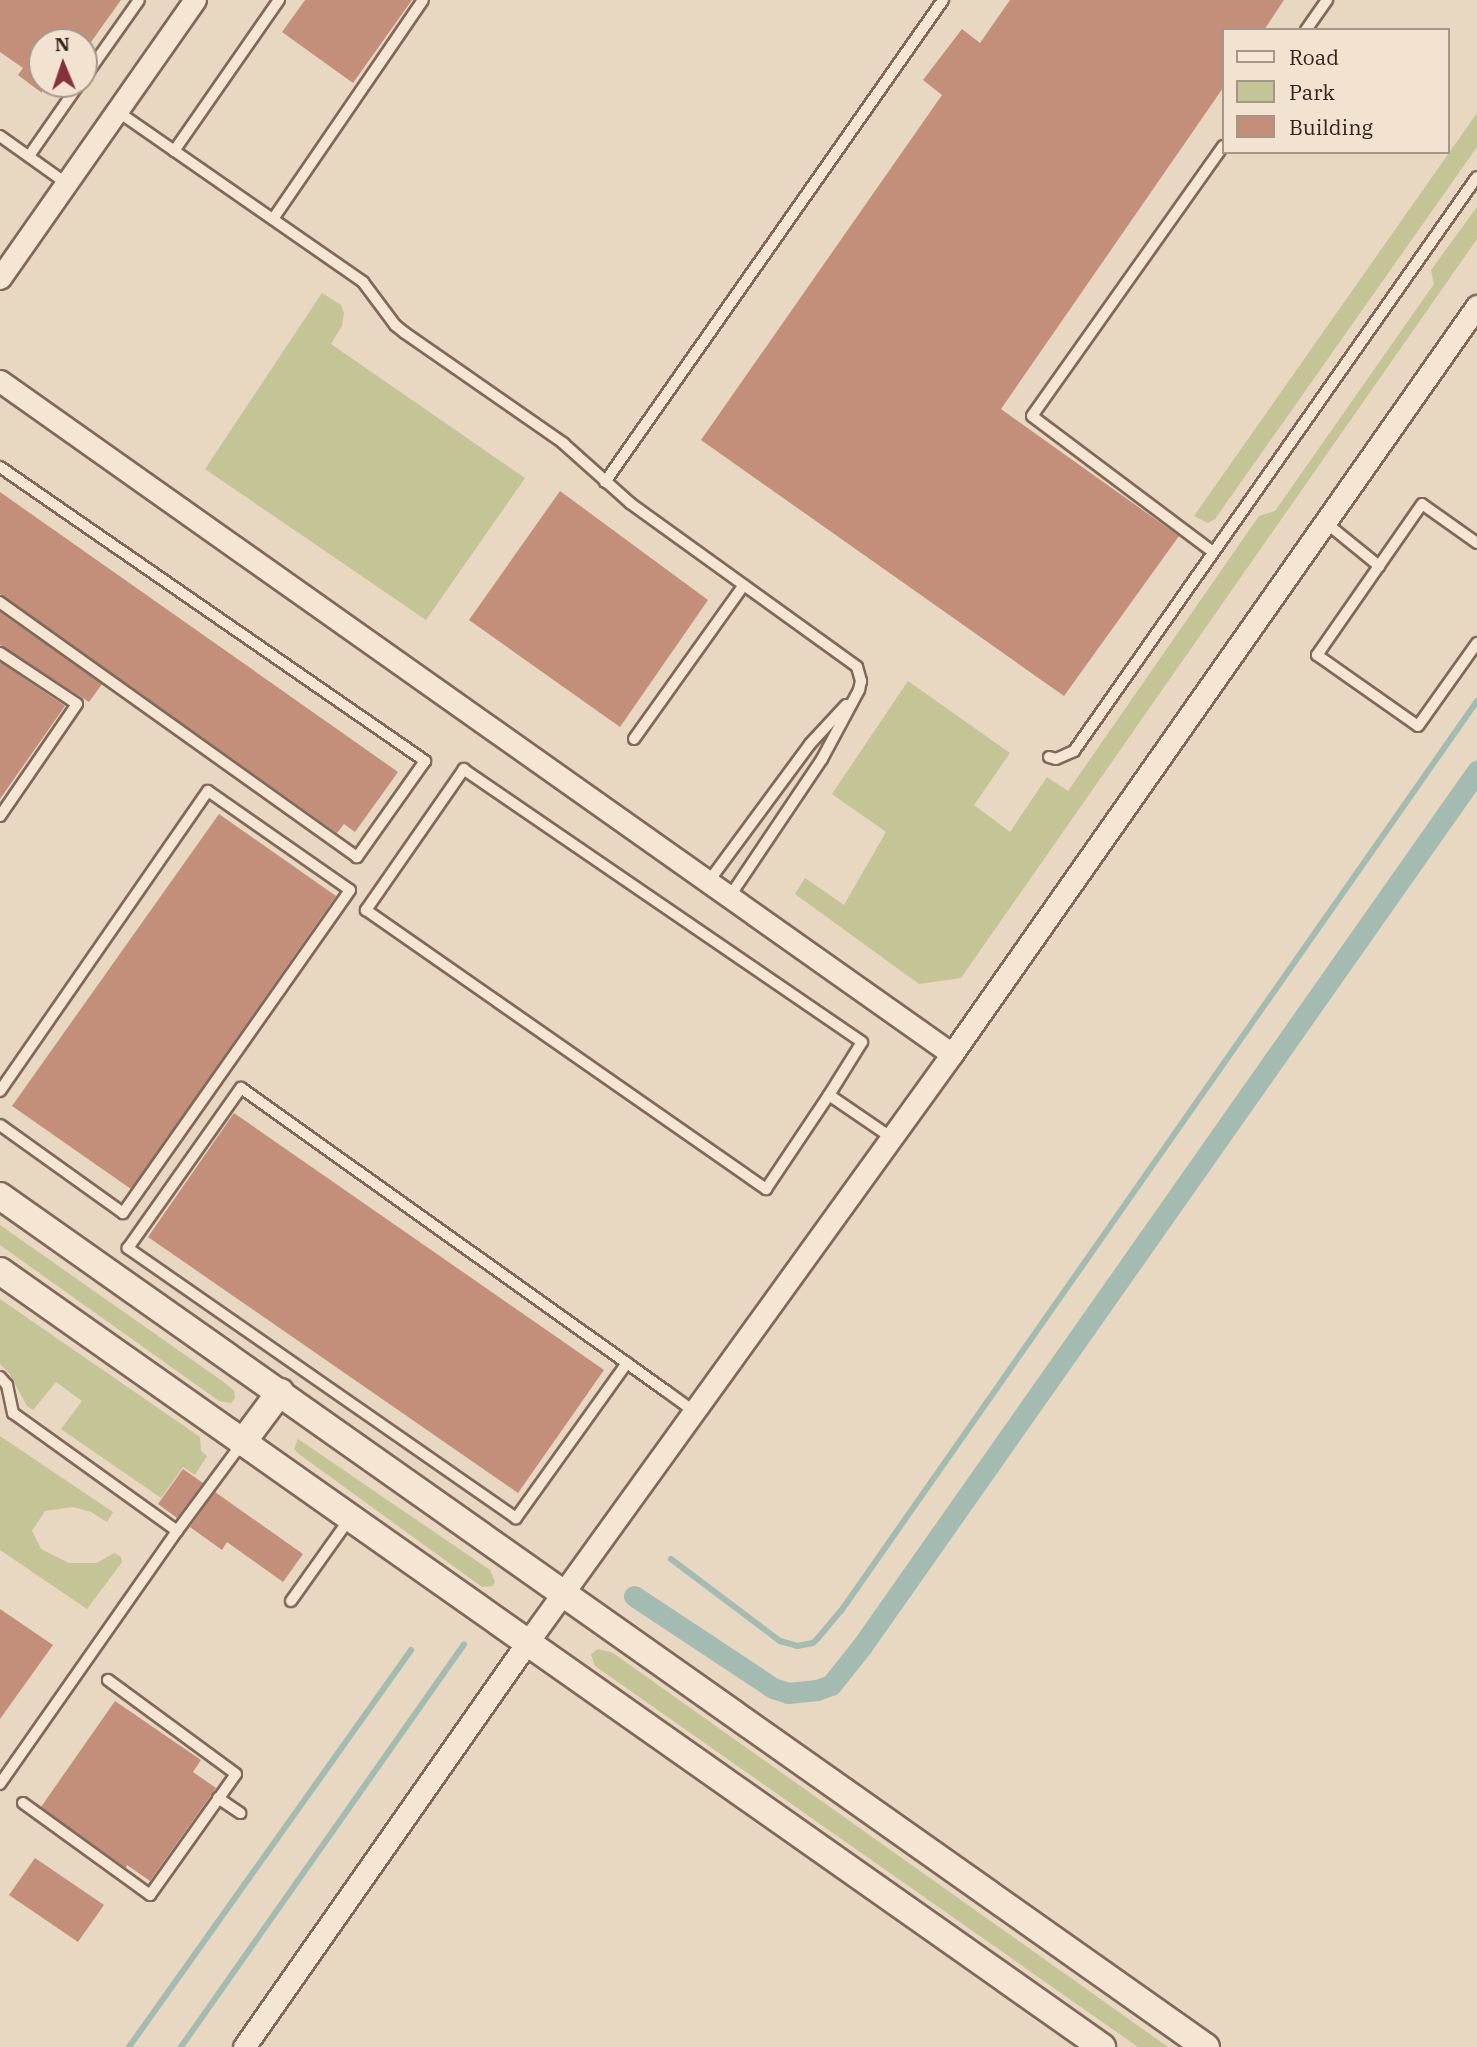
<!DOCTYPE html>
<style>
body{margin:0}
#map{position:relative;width:1477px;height:2047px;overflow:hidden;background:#e8d7c1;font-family:"IBM Plex Serif",serif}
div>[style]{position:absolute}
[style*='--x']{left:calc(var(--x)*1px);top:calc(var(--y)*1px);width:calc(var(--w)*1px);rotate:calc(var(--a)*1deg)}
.green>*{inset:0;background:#c5c496}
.stream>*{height:6px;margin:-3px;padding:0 3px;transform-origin:3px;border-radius:3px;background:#a3bbb1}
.canal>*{height:21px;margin:-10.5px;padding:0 10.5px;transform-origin:10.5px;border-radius:10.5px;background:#a3bbb1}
.building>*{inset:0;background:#c38f7a}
.roads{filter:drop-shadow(2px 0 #80695a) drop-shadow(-2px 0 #80695a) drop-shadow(0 2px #80695a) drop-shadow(0 -2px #80695a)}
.service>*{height:10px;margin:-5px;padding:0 5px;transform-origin:5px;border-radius:5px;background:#f4e6d3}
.minor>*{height:21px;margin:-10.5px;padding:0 10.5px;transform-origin:10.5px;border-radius:10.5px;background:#f4e6d3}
.tertiary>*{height:26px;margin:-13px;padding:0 13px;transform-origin:13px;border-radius:13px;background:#f4e6d3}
span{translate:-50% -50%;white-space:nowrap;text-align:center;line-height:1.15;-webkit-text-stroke:6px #f1e3cf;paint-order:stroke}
.legend{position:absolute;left:1222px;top:28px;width:228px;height:126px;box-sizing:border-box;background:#f1e3cf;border:2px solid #a49788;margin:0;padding:9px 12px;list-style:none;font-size:21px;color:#31241d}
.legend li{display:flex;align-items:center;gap:14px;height:35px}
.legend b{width:35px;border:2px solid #a49788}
.north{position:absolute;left:28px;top:28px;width:70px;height:70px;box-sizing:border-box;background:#f1e3cf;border:2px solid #a49788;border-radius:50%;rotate:358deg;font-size:19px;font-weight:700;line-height:28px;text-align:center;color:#31241d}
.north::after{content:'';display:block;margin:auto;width:24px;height:32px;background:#88313c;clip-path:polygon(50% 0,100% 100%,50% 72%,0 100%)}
</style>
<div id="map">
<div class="green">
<div style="clip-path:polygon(1477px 113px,1477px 147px,1215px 519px,1208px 523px,1194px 516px)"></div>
<div style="clip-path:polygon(1477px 207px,1477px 239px,961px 978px,919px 984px,795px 894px,805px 878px,844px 905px,886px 832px,832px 794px,908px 681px,1010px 753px,974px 805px,1010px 832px,1047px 777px,1068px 791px,1259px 516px,1275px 511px,1434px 284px,1431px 270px)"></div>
<div style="clip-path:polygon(322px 293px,341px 305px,344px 313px,342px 326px,331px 344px,525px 478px,426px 620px,205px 469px)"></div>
<div style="clip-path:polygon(0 1225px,225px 1383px,234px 1391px,235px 1398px,231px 1403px,219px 1401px,0 1245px)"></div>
<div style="clip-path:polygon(0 1299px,200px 1437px,201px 1451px,207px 1456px,195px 1475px,183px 1467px,161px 1498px,61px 1429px,82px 1401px,56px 1382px,33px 1410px,27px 1406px,9px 1373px,0 1364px)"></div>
<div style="clip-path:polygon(0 1436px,113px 1512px,107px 1522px,91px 1512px,73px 1507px,45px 1511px,32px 1531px,41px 1549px,69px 1563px,97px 1563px,114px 1553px,121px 1557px,122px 1562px,87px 1609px,0 1550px)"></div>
<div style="clip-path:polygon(298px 1439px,490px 1570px,495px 1582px,493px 1586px,482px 1587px,299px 1454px,294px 1449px)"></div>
<div style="clip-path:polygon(598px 1649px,613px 1653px,1168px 2047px,1138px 2047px,595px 1666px,591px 1654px)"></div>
</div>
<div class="stream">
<div style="--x:671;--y:1559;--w:136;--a:37"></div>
<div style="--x:780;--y:1641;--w:18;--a:16"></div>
<div style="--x:797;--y:1646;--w:16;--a:-11"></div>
<div style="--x:813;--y:1643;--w:7;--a:-45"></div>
<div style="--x:818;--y:1638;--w:35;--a:-50"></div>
<div style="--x:841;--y:1611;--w:1110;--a:-55.05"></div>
<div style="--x:129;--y:2047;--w:487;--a:-54.6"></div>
<div style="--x:181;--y:2047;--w:492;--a:-54.9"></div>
</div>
<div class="canal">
<div style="--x:634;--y:1596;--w:167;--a:33.5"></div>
<div style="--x:773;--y:1688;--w:16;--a:18"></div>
<div style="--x:788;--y:1693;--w:29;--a:-6"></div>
<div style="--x:817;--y:1690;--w:15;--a:-20"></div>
<div style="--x:831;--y:1685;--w:50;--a:-51.5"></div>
<div style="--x:862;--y:1646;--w:1070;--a:-54.9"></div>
</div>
<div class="building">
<div style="clip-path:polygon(0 0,121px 0,91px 42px,42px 42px,42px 93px,18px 75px,23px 68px,0 52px)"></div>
<div style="clip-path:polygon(305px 0,412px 0,353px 83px,282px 32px)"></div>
<div style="clip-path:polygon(1010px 0,1284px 0,1264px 30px,1223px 30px,1223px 88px,1001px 409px,1179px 536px,1064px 696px,701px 440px,942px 95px,923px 80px,962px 29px,980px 43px)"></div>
<div style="clip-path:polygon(560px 491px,708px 600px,620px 727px,469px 620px)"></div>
<div style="clip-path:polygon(0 492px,398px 772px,355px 832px,344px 824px,337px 833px,0 594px)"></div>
<div style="clip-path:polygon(0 612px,102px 684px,89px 702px,0 645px)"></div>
<div style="clip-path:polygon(0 662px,65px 706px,0 799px)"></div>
<div style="clip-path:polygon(219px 814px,336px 896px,131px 1189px,12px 1106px)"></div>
<div style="clip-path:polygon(234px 1113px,604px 1370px,518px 1493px,148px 1237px)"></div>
<div style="clip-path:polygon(183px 1469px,203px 1483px,177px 1518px,158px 1504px)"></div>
<div style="clip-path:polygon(215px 1492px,303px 1554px,283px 1582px,227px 1542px,222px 1550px,190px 1527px)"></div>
<div style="clip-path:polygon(0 1609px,53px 1645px,0 1719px)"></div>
<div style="clip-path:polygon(115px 1701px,201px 1760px,193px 1772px,216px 1788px,150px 1881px,127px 1865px,126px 1868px,41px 1807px)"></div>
<div style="clip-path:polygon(35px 1858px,104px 1905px,78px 1942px,9px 1895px)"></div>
</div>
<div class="roads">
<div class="service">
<div style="--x:1306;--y:30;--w:37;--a:-55"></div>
<div style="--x:84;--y:78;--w:95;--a:-54.8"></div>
<div style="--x:117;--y:111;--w:300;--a:34.8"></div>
<div style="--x:363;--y:282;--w:54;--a:53.3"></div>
<div style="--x:395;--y:325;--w:13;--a:39"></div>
<div style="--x:405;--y:333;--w:193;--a:34.8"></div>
<div style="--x:563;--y:443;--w:90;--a:41.8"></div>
<div style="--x:630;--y:503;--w:280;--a:35.8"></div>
<div style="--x:857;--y:667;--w:15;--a:74"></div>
<div style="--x:861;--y:681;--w:9;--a:103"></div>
<div style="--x:859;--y:690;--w:78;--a:118.2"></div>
<div style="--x:822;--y:759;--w:165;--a:123.9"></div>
<div style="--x:0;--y:136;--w:81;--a:35.5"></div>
<div style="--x:174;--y:151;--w:184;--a:-55.2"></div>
<div style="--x:29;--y:156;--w:88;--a:-55.2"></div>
<div style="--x:273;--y:219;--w:265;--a:-55.6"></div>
<div style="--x:0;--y:467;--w:517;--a:34.67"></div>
<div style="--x:425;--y:761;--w:118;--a:125.3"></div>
<div style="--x:357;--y:857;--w:439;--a:-144.5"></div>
<div style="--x:605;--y:482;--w:589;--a:-54.96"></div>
<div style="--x:1325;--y:522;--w:70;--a:39.2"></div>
<div style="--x:1477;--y:543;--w:67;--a:-144.7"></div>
<div style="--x:1422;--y:504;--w:184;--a:124.8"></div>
<div style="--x:1317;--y:655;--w:123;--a:35.1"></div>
<div style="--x:1418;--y:726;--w:102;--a:-54.6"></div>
<div style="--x:1213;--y:552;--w:226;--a:-143.1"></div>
<div style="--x:1032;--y:416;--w:331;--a:-54.7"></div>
<div style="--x:0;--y:653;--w:92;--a:33.5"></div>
<div style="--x:77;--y:704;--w:136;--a:124.5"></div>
<div style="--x:634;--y:739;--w:189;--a:-54.5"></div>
<div style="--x:1049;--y:757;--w:7;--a:16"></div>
<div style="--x:1056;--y:759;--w:20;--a:-24"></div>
<div style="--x:1074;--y:751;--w:701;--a:-54.93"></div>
<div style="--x:709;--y:881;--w:170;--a:-53.6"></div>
<div style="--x:810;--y:744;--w:53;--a:-47.3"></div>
<div style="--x:0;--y:1091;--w:365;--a:-55.3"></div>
<div style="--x:208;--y:791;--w:173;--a:34.9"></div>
<div style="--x:350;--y:890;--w:395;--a:125.1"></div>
<div style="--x:123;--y:1213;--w:151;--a:-144.4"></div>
<div style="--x:829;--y:1095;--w:62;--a:-58.1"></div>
<div style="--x:862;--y:1042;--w:483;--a:-145.6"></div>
<div style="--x:464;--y:769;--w:172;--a:124.8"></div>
<div style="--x:366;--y:910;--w:488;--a:34.9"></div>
<div style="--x:766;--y:1189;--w:113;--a:-56.2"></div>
<div style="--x:829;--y:1095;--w:76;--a:34.3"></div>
<div style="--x:627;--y:1363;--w:191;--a:125.6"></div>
<div style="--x:516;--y:1518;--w:473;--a:-145.2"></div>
<div style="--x:128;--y:1248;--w:196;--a:-54.8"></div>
<div style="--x:241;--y:1088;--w:522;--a:35.49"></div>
<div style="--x:666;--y:1391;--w:36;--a:36"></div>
<div style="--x:0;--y:1377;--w:11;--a:49"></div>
<div style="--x:7;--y:1385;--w:29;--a:78"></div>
<div style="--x:13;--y:1413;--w:202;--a:35.7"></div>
<div style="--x:177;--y:1531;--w:309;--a:125"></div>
<div style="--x:177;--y:1531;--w:109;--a:-53.5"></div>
<div style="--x:291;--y:1601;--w:102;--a:-54.6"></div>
<div style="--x:218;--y:1798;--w:27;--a:34"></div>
<div style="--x:23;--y:1803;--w:157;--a:35.9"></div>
<div style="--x:150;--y:1895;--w:148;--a:-54.6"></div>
<div style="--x:236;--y:1774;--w:159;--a:-143.7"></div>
</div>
<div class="minor">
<div style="--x:0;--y:278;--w:340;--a:-55"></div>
<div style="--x:0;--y:381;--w:1166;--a:35.26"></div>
<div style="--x:244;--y:2047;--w:493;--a:-55"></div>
<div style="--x:527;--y:1643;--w:726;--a:-54.19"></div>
<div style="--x:952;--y:1054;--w:914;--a:-54.94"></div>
</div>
<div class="tertiary">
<div style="--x:0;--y:1196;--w:1476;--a:35.21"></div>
<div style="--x:0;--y:1271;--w:1348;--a:35.15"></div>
<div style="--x:242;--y:1443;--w:64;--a:-53.3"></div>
</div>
</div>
<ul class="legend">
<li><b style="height:9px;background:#f4e6d3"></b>Road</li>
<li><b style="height:19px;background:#c5c496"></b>Park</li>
<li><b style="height:19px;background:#c38f7a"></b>Building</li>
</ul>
<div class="north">N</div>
</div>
